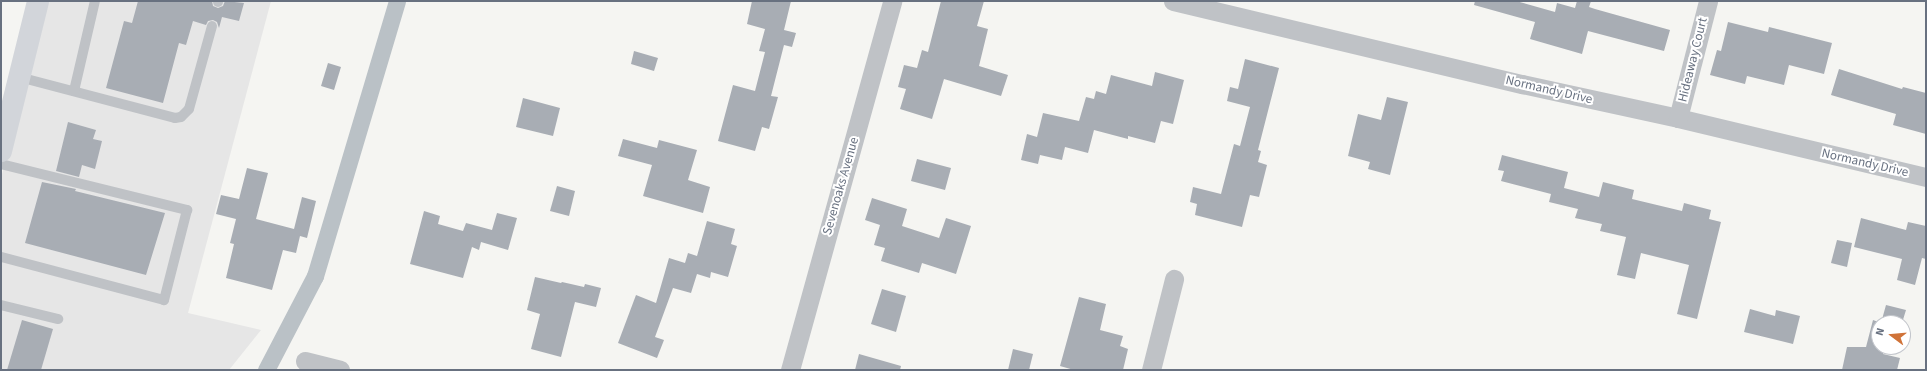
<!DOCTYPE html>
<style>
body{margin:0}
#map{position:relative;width:1927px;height:371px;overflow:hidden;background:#f5f5f2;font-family:"Source Sans 3",sans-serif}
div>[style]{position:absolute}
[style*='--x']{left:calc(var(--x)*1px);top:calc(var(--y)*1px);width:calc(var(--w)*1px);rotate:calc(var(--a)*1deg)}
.built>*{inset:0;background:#e6e6e6}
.canal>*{height:17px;margin:-8.5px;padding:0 8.5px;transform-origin:8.5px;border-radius:8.5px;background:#bac1c6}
.building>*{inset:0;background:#a8adb4}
.service>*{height:10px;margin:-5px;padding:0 5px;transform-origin:5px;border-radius:5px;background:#bfc2c6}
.minor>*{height:19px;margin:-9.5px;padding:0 9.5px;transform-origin:9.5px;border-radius:9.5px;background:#bfc2c6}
.secondary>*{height:22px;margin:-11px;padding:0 11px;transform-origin:11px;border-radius:11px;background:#d2d5da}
span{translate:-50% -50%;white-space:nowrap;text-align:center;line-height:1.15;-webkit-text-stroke:4px #fff;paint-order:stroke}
.street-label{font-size:13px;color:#687180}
.frame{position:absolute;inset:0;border:2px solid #687180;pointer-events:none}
.north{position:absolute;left:1871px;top:315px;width:40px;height:40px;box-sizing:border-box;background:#fff;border:1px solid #c3c6cc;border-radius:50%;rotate:286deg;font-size:11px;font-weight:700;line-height:16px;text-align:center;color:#687180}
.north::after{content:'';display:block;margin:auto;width:14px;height:18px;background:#d07338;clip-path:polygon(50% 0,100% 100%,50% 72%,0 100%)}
</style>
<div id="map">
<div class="built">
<div style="clip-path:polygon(46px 1px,271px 1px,188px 313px,261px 330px,229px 370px,1px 370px,1px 178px)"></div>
</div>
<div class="canal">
<div style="--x:266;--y:370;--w:106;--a:-62.5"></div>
<div style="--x:315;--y:276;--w:287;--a:-73.4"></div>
</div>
<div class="building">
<div style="clip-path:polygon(138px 1px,212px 1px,213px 6px,218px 8px,223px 6px,225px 1px,244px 3px,239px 21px,222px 17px,219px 28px,217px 22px,213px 20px,208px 21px,206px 25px,193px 21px,186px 45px,179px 43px,163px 103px,106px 88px,124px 21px,132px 23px)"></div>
<div style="clip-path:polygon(752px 1px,791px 1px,784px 30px,796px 33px,792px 47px,784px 45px,771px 96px,778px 97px,769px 129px,762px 127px,755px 151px,718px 141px,733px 85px,755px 91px,765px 52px,759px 51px,765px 29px,747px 24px)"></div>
<div style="clip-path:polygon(941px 1px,984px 1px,977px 26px,988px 29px,979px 66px,1008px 75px,1001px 96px,944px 79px,932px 119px,900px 109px,906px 89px,898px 87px,904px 65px,917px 68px,922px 50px,928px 52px)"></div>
<div style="clip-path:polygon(1475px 1px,1516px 1px,1555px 12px,1557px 3px,1575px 8px,1577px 1px,1591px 1px,1589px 7px,1595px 9px,1670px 30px,1664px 51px,1588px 31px,1582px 54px,1530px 39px,1535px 22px,1474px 5px)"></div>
<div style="clip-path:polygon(1728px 22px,1768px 32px,1769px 27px,1832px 43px,1824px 74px,1789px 65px,1784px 85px,1747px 76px,1745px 84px,1710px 75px,1717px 50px,1721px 51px)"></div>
<div style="clip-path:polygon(634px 51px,658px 58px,654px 71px,631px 64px)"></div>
<div style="clip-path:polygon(1245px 59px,1279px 68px,1258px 150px,1261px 151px,1258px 162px,1267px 165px,1259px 197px,1250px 195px,1242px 227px,1195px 215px,1197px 204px,1190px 202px,1193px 187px,1221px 194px,1234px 144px,1240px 146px,1250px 107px,1227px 101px,1230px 87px,1238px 89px)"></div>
<div style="clip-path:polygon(328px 63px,341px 67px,334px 90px,321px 86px)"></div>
<div style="clip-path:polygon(1839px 69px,1902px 89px,1903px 87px,1926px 93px,1926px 134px,1893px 125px,1896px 114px,1831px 95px)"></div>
<div style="clip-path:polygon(1155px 72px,1184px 80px,1173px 124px,1161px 121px,1155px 143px,1128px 136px,1128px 139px,1094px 130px,1088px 153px,1065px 147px,1062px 160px,1040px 155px,1038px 164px,1021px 160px,1027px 134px,1037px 137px,1043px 113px,1079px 121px,1086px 97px,1094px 99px,1096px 91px,1106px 94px,1111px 75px,1152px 86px)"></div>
<div style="clip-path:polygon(1387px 97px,1408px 102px,1390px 175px,1368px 169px,1370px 162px,1348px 156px,1358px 114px,1381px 120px)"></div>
<div style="clip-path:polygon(523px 98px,560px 108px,553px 136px,516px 127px)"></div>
<div style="clip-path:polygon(68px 122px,96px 130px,93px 139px,102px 141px,95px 169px,82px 165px,79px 177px,56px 171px)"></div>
<div style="clip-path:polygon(623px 139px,657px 148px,659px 140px,697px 150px,688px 180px,710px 187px,703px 213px,643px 196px,652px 165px,618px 156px)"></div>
<div style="clip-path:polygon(1502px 155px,1568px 172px,1564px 188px,1599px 197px,1603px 182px,1634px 190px,1632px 199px,1682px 211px,1684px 203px,1711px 210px,1709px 219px,1721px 222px,1697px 319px,1677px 314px,1689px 265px,1641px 253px,1635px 279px,1617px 275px,1626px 237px,1600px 231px,1602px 224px,1575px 218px,1578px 209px,1549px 202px,1551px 194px,1501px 181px,1504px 171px,1498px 170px)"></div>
<div style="clip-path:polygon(917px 159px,951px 168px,945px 190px,911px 181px)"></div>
<div style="clip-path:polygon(247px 168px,268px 173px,256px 219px,294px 229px,302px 197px,316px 201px,307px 238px,300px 236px,296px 253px,283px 250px,272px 290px,226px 278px,234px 244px,230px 243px,236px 219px,216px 214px,221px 195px,239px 199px)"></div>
<div style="clip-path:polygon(42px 182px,76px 189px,75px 191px,165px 213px,146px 275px,25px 243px)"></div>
<div style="clip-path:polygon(557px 186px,575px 191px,569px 216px,550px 211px)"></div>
<div style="clip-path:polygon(872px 198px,907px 209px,902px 226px,939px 238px,946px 218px,971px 226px,956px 274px,922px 263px,919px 273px,881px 261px,885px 248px,874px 245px,880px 225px,865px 220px)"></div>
<div style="clip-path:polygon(424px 211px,440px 216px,438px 224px,463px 231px,466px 223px,492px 230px,497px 213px,517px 218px,508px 250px,481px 242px,479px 250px,472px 247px,463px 278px,410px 264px)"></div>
<div style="clip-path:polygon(1861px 218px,1906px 230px,1908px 222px,1926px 226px,1926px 259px,1922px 258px,1915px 285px,1897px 280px,1902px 259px,1854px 247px)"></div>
<div style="clip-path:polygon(707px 221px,735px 229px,731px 244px,737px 246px,728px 277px,711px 272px,710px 278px,697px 274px,691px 293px,673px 288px,655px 337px,664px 340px,657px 358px,618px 343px,636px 295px,656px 303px,669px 258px,685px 263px,688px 253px,697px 256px)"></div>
<div style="clip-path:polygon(1837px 240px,1852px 243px,1847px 267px,1831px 263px)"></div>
<div style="clip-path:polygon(535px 277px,561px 283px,562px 282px,584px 287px,585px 284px,601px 288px,596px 307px,575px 302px,561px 357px,531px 349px,540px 314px,527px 310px)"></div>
<div style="clip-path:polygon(882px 289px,906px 296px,896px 332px,871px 324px)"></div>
<div style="clip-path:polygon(1079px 297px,1106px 304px,1100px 330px,1123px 336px,1120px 346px,1128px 349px,1123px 370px,1074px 370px,1060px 366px)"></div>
<div style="clip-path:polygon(1886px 305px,1906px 310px,1902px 323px,1879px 323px,1879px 347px,1885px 347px,1883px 354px,1900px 358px,1897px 370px,1842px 370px,1847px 347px,1866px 347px,1873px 320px,1881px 323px)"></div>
<div style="clip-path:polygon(1750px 309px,1775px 316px,1776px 310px,1800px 316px,1793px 344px,1744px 332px)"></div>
<div style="clip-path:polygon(22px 320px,53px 329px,41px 370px,7px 370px)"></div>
<div style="clip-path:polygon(1013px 349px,1033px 354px,1029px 370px,1008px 370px)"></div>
<div style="clip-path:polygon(859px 354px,901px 366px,900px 370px,855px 370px)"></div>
</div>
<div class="service">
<div style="--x:218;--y:2;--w:1;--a:-90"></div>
<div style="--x:19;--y:77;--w:161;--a:14.7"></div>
<div style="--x:175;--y:118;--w:6;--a:-9"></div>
<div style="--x:181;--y:117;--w:11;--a:-45"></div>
<div style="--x:189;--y:109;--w:86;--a:-74.5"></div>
<div style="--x:74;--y:91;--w:92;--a:-76.9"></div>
<div style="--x:1;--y:164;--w:192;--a:13.9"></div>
<div style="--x:187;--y:210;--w:93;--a:104.3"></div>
<div style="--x:164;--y:300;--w:169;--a:-165.2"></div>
<div style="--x:1;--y:305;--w:59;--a:13.8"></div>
</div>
<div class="minor">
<div style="--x:1173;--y:1;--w:359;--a:13.4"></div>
<div style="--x:1522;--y:84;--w:160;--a:12.3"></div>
<div style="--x:1678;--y:118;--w:255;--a:13.4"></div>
<div style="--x:1678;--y:118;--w:121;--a:-75.6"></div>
<div style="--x:305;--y:361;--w:36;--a:14"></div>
<div style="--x:790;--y:370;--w:383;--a:-74.5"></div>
<div style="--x:1151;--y:370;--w:94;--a:-75.8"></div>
</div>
<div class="secondary">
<div style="--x:1;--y:151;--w:154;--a:-76.1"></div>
</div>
<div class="street-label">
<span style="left:1693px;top:60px;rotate:-76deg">Hideaway Court</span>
<span style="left:1549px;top:90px;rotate:13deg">Normandy Drive</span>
<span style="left:1865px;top:163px;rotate:13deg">Normandy Drive</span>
<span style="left:841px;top:186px;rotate:-74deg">Sevenoaks Avenue</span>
</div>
<div class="frame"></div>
<div class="north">N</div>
</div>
